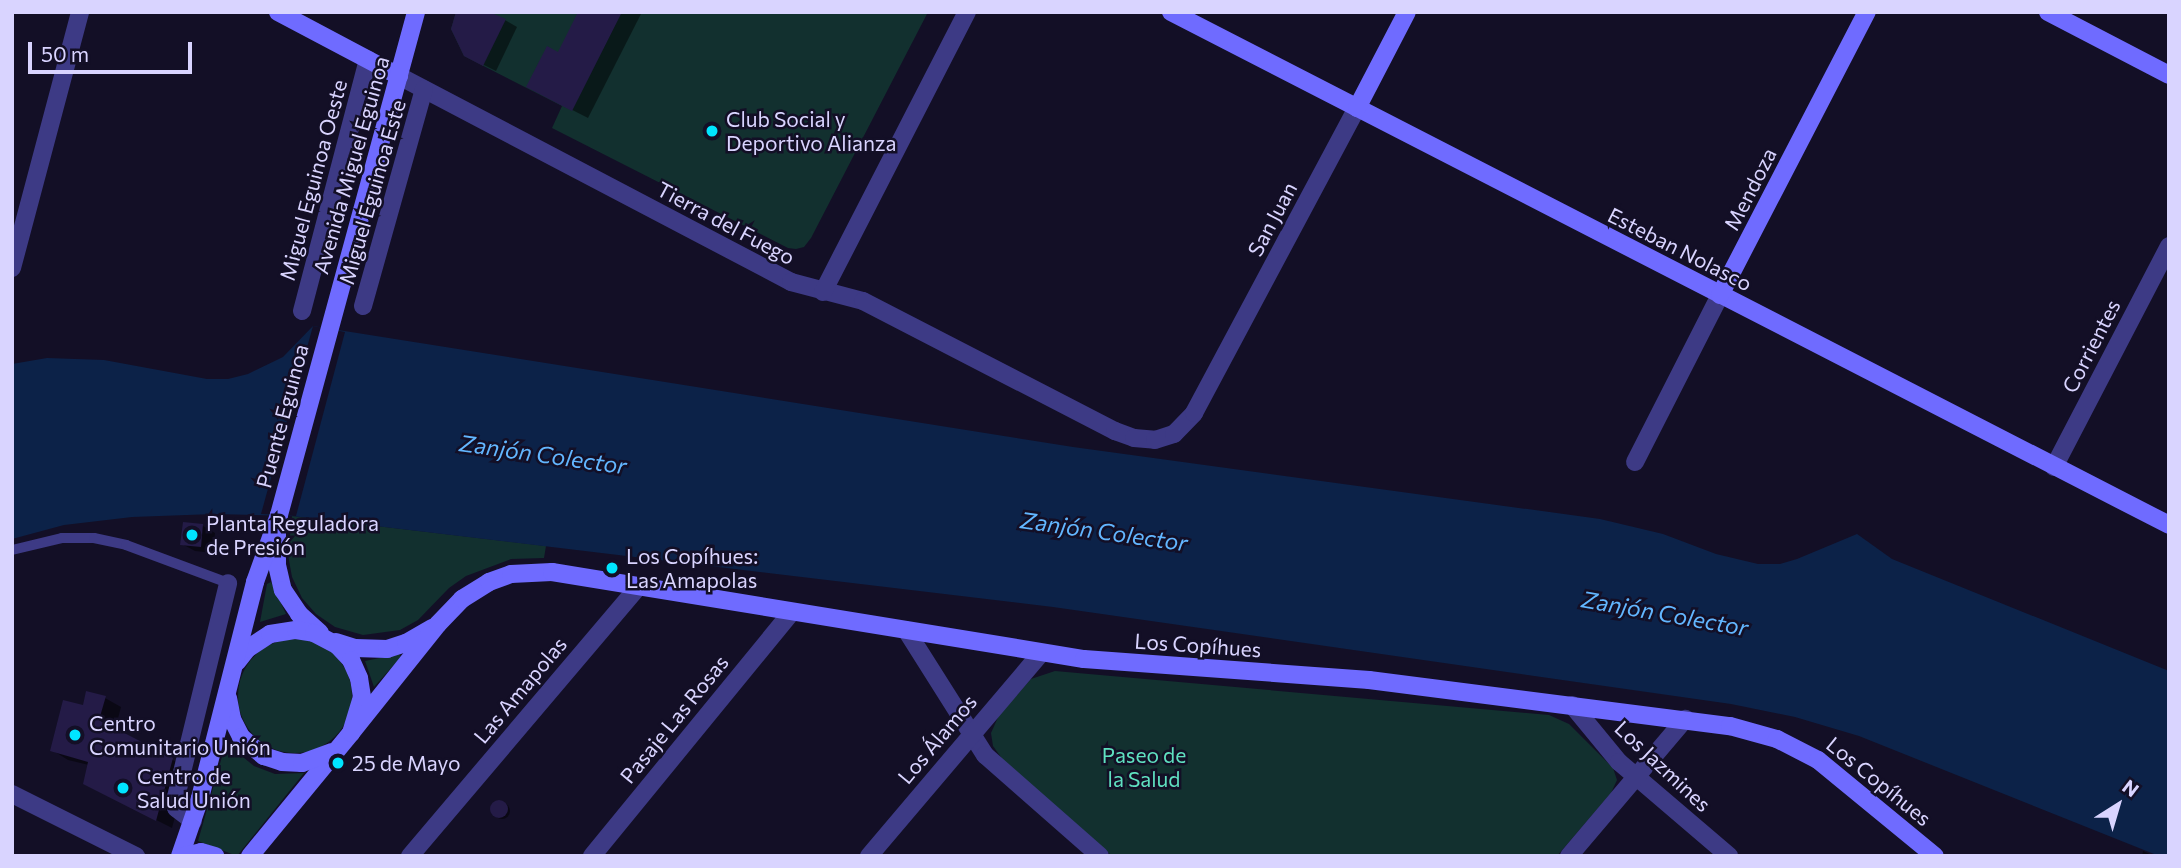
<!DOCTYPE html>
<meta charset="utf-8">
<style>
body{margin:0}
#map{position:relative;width:2181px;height:868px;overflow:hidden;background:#130f26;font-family:Commissioner,sans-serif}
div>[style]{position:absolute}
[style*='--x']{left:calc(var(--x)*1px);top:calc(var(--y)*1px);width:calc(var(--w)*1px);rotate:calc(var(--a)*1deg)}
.green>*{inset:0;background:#12302f}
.round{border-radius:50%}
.water>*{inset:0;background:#0c2248}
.pier>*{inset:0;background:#130f26}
.shadow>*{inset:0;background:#0007}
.building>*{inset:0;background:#241b47}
.lane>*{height:10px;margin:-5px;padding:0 5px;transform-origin:5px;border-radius:5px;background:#3d3a85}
.street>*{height:18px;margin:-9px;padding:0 9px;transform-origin:9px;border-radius:9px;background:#3d3a85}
.secondary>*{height:18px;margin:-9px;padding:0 9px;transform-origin:9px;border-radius:9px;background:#6f6bff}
.dots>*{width:19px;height:19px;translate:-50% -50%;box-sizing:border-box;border:4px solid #130f26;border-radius:50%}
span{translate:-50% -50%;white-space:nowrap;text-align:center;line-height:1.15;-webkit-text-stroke:5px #130f26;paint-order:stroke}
.poi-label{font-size:21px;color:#d9d4ff}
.left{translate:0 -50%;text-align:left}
.street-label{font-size:21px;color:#d9d4ff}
.park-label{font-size:21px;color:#5fe0c0}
.water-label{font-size:23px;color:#62b6ff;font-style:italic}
.frame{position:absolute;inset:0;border:14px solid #d9d4ff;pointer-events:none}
.north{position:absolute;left:2083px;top:770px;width:70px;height:70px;-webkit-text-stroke:5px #130f26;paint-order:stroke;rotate:37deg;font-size:19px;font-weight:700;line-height:28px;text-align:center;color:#d9d4ff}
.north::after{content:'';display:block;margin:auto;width:24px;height:32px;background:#d9d4ff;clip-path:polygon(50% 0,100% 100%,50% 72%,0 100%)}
.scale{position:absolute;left:28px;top:42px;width:164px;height:32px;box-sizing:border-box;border:4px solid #d9d4ff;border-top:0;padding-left:9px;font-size:21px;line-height:24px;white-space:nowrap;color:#d9d4ff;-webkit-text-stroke:5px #130f26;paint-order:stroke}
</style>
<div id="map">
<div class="green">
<div style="clip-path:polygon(456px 12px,928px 12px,811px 238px,804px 247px,796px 249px,788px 248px,552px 128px,562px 106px,464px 56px,451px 29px)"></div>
<div style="clip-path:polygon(292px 516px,546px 546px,544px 558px,511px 559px,466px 576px,449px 588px,418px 620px,400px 630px,363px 635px,335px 627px,316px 614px,302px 598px,292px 577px,288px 555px)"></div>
<div style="clip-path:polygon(271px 582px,286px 614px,260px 622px,267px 584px)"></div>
<div class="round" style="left:238px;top:639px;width:114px;height:114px"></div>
<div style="clip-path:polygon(399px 654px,401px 657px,374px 687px,365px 661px)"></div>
<div style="clip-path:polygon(1055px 671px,1549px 715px,1569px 724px,1613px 768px,1617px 780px,1611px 793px,1557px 856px,1112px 856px,1008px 767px,993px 746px,991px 733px,999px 715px,1031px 679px)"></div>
<div style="clip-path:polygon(227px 739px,238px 753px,254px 766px,275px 774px,304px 773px,237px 856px,198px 841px)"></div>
</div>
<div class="water">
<div style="clip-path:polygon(313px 326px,1073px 447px,1600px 519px,1663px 534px,1716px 554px,1758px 564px,1780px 564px,1797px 559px,1857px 534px,1892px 559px,2169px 671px,2169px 856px,2159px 856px,1859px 736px,1795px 717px,1731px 704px,1053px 607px,292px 516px,214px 514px,132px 517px,64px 525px,12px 539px,12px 364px,47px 358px,104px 360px,207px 379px,228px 379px,248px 374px,283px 357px)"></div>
</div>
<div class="pier">
<div style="clip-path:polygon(313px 326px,345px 332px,296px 516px,261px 514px)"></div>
</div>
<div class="shadow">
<div style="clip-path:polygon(580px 12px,642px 12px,588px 118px,543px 95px,559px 54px)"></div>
<div style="clip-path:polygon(505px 20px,517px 27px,496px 71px,478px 62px)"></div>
<div style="clip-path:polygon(203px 526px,215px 533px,213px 553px,195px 551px,182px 544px)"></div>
<div style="clip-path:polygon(105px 698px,121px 707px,115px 730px,188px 768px,172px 828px,101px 792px,89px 765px,68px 760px,52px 750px,84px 707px)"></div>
<div class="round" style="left:494px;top:803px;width:16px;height:16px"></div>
<div style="clip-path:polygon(2143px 851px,2154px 856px,2142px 856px)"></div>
</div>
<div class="building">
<div style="clip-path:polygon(456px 12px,489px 12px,506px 19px,483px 66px,464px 56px,451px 29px)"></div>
<div style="clip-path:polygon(578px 12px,622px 12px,572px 111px,526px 87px,547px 46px,558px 52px)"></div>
<div style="clip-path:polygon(183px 522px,203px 524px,201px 547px,180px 545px)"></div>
<div style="clip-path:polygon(86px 691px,106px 696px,99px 720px,173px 758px,156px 821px,83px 784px,88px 762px,50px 751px,63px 700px,83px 705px)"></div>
<div class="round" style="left:490px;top:800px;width:18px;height:18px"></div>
</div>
<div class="lane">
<div style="--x:12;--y:550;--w:51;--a:-13.5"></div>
<div style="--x:62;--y:538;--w:32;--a:0"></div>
<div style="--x:94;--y:538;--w:33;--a:12"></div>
<div style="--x:126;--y:545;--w:109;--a:20.4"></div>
</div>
<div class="street">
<div style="--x:399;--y:76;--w:443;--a:27.7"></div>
<div style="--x:791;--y:282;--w:74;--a:14.8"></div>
<div style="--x:863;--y:301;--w:284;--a:27.3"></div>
<div style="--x:1115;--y:431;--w:20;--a:20"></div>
<div style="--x:1134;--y:438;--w:21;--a:5"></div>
<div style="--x:1155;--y:440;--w:20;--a:-18"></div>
<div style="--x:1174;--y:434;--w:29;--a:-46"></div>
<div style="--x:1194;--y:413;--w:346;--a:-61.9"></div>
<div style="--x:12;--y:268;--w:265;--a:-75.1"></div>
<div style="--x:823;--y:292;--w:315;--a:-62.8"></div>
<div style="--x:363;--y:306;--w:225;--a:-74.3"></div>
<div style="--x:302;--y:311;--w:260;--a:-75.3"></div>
<div style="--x:1635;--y:462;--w:187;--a:-63"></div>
<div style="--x:2054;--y:467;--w:249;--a:-62.5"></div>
<div style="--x:906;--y:630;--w:148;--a:57.7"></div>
<div style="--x:985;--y:755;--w:153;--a:41.3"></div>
<div style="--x:1572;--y:705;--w:74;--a:50.5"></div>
<div style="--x:1619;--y:762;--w:145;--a:40.5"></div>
<div style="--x:12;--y:794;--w:139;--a:26.6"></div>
<div style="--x:193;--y:821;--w:21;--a:-143"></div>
<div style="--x:176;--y:808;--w:11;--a:-90"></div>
<div style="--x:176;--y:797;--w:220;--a:-76.3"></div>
<div style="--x:410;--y:856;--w:354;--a:-49.7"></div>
<div style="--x:592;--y:856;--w:315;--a:-50.7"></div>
<div style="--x:869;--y:856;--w:266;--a:-49.7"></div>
<div style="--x:1569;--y:856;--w:180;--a:-49.7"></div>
</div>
<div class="secondary">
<div style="--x:278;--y:12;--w:137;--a:27.9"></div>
<div style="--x:1171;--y:12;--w:1122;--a:27.2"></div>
<div style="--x:2048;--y:12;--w:136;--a:27.5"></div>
<div style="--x:1357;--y:108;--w:108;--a:-62.5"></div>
<div style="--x:1720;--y:295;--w:319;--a:-62.6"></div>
<div style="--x:277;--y:533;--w:32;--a:90"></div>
<div style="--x:277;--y:565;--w:26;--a:77"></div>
<div style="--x:283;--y:590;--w:29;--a:56"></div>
<div style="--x:299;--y:614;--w:28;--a:42"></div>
<div style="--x:336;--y:642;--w:20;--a:18"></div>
<div style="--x:355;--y:648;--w:32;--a:2"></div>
<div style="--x:387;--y:649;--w:20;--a:-18"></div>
<div style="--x:406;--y:643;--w:30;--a:-30"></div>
<div style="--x:237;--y:662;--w:16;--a:-52"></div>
<div style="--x:247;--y:649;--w:27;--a:-33"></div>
<div style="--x:270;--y:634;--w:26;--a:-9"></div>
<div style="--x:296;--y:630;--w:18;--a:9"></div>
<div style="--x:314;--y:633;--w:27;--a:28"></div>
<div style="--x:338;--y:646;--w:19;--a:47"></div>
<div style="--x:351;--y:660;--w:20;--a:66"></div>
<div style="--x:359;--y:678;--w:19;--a:81"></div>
<div style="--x:362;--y:697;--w:38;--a:107"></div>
<div style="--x:351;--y:733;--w:159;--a:129.4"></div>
<div style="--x:228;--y:698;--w:21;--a:79"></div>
<div style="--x:232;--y:719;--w:20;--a:63"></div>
<div style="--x:241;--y:737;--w:30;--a:40"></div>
<div style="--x:264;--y:756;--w:19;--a:18"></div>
<div style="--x:282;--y:762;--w:20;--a:3"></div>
<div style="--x:302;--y:763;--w:32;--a:-20"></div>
<div style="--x:351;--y:733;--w:139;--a:-51.4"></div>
<div style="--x:438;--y:624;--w:35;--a:-46"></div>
<div style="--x:462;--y:599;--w:32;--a:-32"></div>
<div style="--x:489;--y:582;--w:23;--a:-20"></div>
<div style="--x:511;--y:574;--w:41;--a:-2.8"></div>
<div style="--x:552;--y:572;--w:539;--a:9.29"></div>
<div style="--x:1084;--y:659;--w:286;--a:4.2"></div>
<div style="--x:1369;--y:680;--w:364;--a:7.3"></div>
<div style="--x:1730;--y:726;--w:49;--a:15.5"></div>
<div style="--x:1777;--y:739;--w:46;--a:27.1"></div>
<div style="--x:1818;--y:760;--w:151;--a:39.4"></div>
<div style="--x:180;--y:856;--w:61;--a:-71"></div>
<div style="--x:200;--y:798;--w:223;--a:-75.7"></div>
<div style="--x:255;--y:582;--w:71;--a:-70.3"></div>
<div style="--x:279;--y:515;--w:521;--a:-74.76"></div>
<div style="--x:184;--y:856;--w:17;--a:-13"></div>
<div style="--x:201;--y:852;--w:15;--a:16"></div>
</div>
<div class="dots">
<div style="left:712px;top:131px;background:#00e5ff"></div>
<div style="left:192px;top:535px;background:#00e5ff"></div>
<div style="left:612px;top:568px;background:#00e5ff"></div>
<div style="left:75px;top:735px;background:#00e5ff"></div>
<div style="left:338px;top:763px;background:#00e5ff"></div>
<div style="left:123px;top:788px;background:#00e5ff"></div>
</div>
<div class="poi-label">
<span class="left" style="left:726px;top:131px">Club Social y<br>Deportivo Alianza</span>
<span class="left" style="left:206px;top:535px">Planta Reguladora<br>de Presión</span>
<span class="left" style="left:626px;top:568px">Los Copíhues:<br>Las Amapolas</span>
<span class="left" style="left:89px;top:735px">Centro<br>Comunitario Unión</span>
<span class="left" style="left:352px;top:763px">25 de Mayo</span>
<span class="left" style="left:137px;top:788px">Centro de<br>Salud Unión</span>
</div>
<div class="street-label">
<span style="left:351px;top:165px;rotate:-74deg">Avenida Miguel Eguinoa</span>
<span style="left:313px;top:180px;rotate:-75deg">Miguel Eguinoa Oeste</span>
<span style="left:1750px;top:189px;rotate:-63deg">Mendoza</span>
<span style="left:372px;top:192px;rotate:-74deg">Miguel Eguinoa Este</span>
<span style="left:1272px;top:219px;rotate:-62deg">San Juan</span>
<span style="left:726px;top:223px;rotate:28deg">Tierra del Fuego</span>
<span style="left:1680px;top:249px;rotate:27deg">Esteban Nolasco</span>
<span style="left:2091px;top:346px;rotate:-63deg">Corrientes</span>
<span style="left:282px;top:416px;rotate:-75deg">Puente Eguinoa</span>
<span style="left:1198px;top:645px;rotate:4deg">Los Copíhues</span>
<span style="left:520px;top:690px;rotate:-50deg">Las Amapolas</span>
<span style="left:674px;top:719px;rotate:-51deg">Pasaje Las Rosas</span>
<span style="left:937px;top:739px;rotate:-50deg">Los Álamos</span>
<span style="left:1663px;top:766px;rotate:43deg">Los Jazmines</span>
<span style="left:1879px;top:781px;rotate:39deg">Los Copíhues</span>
</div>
<div class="park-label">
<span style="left:1144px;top:767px">Paseo de<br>la Salud</span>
</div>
<div class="water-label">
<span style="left:543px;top:454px;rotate:8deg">Zanjón Colector</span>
<span style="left:1104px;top:531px;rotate:8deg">Zanjón Colector</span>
<span style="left:1665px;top:613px;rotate:10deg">Zanjón Colector</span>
</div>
<div class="frame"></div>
<div class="north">N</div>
<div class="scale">50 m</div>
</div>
